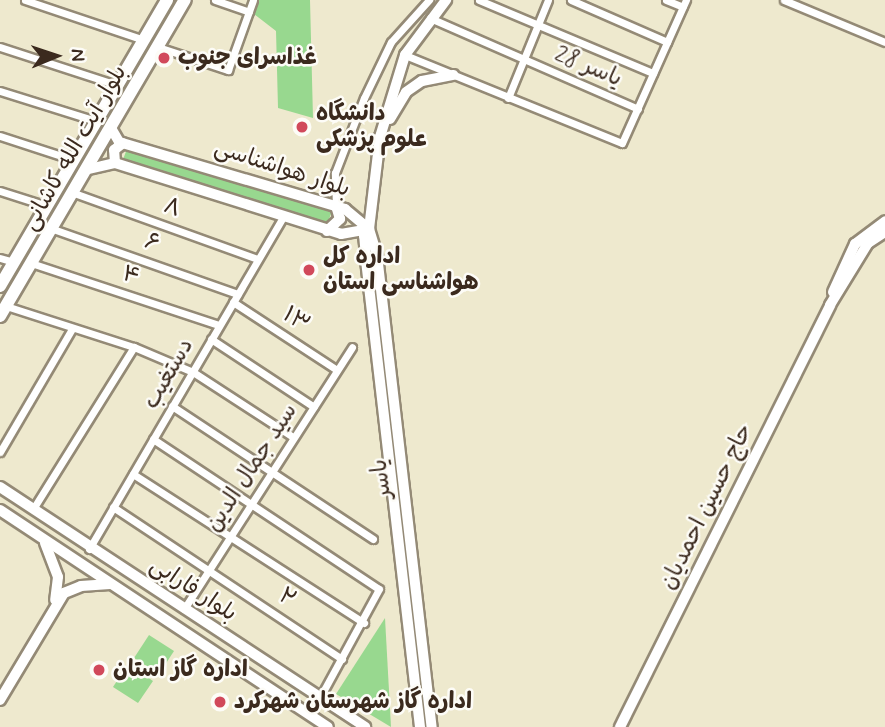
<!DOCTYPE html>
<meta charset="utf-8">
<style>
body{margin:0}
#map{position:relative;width:885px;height:727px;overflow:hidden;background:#eee9ce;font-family:Mynerve,"Playpen Sans Arabic",sans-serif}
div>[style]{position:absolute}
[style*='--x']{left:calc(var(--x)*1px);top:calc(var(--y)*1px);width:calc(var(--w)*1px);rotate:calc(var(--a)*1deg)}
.green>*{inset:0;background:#98d88f}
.roads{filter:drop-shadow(2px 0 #948a76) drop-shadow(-2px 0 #948a76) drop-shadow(0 2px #948a76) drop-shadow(0 -2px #948a76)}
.street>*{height:7px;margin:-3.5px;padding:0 3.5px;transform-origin:3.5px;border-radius:3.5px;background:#fff}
.secondary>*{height:10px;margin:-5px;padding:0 5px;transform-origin:5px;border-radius:5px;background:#fff}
.primary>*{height:12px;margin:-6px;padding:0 6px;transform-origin:6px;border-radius:6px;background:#fff}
.dots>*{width:19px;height:19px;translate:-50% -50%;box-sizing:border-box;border:4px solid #fdfcf7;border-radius:50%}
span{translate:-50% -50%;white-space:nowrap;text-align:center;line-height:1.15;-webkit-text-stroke:5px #fdfcf7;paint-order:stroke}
.poi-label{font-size:23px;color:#3b2a1e;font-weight:700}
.left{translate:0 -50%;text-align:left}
.street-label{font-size:23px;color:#3b2a1e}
.north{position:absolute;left:21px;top:21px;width:70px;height:70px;-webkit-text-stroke:5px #fdfcf7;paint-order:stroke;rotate:88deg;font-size:19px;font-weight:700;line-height:28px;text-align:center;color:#3b2a1e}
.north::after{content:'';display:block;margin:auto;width:24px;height:32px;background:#3b2a1e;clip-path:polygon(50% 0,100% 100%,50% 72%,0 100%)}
</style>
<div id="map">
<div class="green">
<div style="clip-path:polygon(259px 0,310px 0,313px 118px,278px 108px,276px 31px,254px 14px)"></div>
<div style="clip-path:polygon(127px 149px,332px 211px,327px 225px,122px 162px)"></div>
<div style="clip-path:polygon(385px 618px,391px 727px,336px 694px)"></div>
<div style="clip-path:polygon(149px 635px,174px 651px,159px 674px,134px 658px)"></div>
<div style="clip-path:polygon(128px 664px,153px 681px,138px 703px,113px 687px)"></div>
</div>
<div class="roads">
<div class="street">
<div style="--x:25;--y:0;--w:126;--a:18.6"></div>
<div style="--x:215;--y:0;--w:36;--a:19"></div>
<div style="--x:479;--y:0;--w:189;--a:22.8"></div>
<div style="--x:571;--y:0;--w:105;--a:23.6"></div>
<div style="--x:666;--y:0;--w:18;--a:22"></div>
<div style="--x:784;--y:0;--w:109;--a:22.6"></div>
<div style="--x:430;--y:18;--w:227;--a:23.6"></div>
<div style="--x:0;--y:47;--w:123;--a:18"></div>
<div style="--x:158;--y:47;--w:74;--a:18.2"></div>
<div style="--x:228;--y:70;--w:74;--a:-70.3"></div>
<div style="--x:405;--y:55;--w:234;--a:22.1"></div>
<div style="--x:622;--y:143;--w:157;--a:-65.9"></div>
<div style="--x:0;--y:91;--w:101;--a:17.4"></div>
<div style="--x:508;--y:98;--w:106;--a:-67.8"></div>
<div style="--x:0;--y:136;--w:78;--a:18"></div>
<div style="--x:0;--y:191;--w:49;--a:17.7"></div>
<div style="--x:74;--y:193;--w:195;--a:19.8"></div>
<div style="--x:336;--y:206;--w:33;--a:-92"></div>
<div style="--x:335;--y:173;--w:80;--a:-68.9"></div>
<div style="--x:364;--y:98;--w:62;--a:-64.3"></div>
<div style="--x:391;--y:42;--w:57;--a:-47.9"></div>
<div style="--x:53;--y:229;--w:196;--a:19.4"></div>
<div style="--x:0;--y:258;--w:15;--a:16"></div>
<div style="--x:31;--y:263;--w:198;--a:18.3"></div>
<div style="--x:233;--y:302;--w:124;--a:33.2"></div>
<div style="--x:6;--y:306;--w:134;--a:17.8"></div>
<div style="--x:134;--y:347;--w:64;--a:23"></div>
<div style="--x:193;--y:372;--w:119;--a:33"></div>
<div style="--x:211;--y:339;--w:123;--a:33.4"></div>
<div style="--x:172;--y:406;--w:241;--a:33.5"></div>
<div style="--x:153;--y:439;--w:271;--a:33.6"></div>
<div style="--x:379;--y:589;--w:123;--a:118.6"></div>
<div style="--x:0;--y:452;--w:143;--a:-59.7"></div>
<div style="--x:133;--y:474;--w:275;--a:32.8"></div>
<div style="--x:113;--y:507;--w:275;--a:33.6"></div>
<div style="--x:33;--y:509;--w:191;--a:-58.1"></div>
<div style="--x:89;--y:549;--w:382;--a:-59.7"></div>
<div style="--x:184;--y:609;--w:311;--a:-57.3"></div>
</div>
<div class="secondary">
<div style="--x:390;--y:119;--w:31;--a:-59"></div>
<div style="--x:406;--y:92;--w:19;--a:-35"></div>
<div style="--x:422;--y:81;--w:32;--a:-11"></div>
<div style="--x:111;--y:128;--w:16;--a:60"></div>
<div style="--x:119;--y:142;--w:236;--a:16.5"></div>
<div style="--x:345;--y:209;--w:31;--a:40"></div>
<div style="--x:115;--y:163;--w:13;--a:-94"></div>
<div style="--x:114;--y:150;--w:11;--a:-38"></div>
<div style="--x:89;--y:169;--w:27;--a:-13"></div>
<div style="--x:115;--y:163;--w:237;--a:17.4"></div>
<div style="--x:341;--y:234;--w:28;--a:-10"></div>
<div style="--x:369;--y:229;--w:93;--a:-83.2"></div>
<div style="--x:380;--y:137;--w:86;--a:-73"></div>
<div style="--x:405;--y:55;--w:69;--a:-53.3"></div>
<div style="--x:327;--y:231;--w:18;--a:-43"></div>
<div style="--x:340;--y:219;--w:14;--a:-107"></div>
<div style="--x:833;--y:292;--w:53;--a:-65.4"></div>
<div style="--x:855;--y:244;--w:38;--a:-37"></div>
<div style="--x:0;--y:487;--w:437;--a:33.3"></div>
<div style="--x:0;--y:510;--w:393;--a:33.5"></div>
<div style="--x:45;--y:543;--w:36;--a:69"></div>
<div style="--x:58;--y:577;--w:23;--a:97"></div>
<div style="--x:0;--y:700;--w:125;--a:-59.1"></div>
<div style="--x:64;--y:593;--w:18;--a:-22"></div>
<div style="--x:81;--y:586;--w:29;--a:-4"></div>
<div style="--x:420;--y:727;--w:473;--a:-96.6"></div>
<div style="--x:366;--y:257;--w:21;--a:-95"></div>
<div style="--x:364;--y:236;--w:9;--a:-54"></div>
<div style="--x:369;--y:229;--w:27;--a:73"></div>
<div style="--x:377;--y:255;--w:475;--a:83.4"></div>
<div style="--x:620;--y:727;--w:471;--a:-63.5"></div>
<div style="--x:830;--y:305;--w:73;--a:-58.5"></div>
<div style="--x:868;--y:243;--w:20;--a:-33"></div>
</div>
<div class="primary">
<div style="--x:0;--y:286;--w:331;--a:-59.7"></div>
<div style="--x:0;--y:316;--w:366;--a:-59.7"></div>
</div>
</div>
<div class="dots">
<div style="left:164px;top:58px;background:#d1495b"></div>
<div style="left:302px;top:127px;background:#d1495b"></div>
<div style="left:309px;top:270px;background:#d1495b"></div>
<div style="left:99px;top:670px;background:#d1495b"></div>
<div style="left:220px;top:702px;background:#d1495b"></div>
</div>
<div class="poi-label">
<span class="left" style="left:178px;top:58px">غذاسرای جنوب</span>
<span class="left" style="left:316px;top:127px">دانشگاه<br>علوم پزشکی</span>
<span class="left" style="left:323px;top:270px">اداره کل<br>هواشناسی استان</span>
<span class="left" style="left:113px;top:670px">اداره گاز استان</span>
<span class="left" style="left:234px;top:702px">اداره گاز شهرستان شهرکرد</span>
</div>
<div class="street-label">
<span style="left:588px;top:67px;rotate:23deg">یاسر 28</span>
<span style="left:75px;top:148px;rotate:-60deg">بلوار آیت الله کاشانی</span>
<span style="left:282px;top:169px;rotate:18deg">بلوار هواشناسی</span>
<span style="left:172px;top:208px;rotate:20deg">۸</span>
<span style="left:152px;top:243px;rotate:19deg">۶</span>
<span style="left:131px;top:276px;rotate:18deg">۴</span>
<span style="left:296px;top:320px;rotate:33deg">۱۳</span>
<span style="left:169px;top:374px;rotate:-60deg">دستغیب</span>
<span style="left:252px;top:468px;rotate:-57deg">سید جمال الدین</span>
<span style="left:382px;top:479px;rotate:-97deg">یاسر</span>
<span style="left:707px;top:507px;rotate:-64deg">حاج حسین احمدیان</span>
<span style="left:193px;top:590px;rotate:33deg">بلوار فارابی</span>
<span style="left:287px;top:598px;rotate:34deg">۲</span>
</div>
<div class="north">N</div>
</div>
